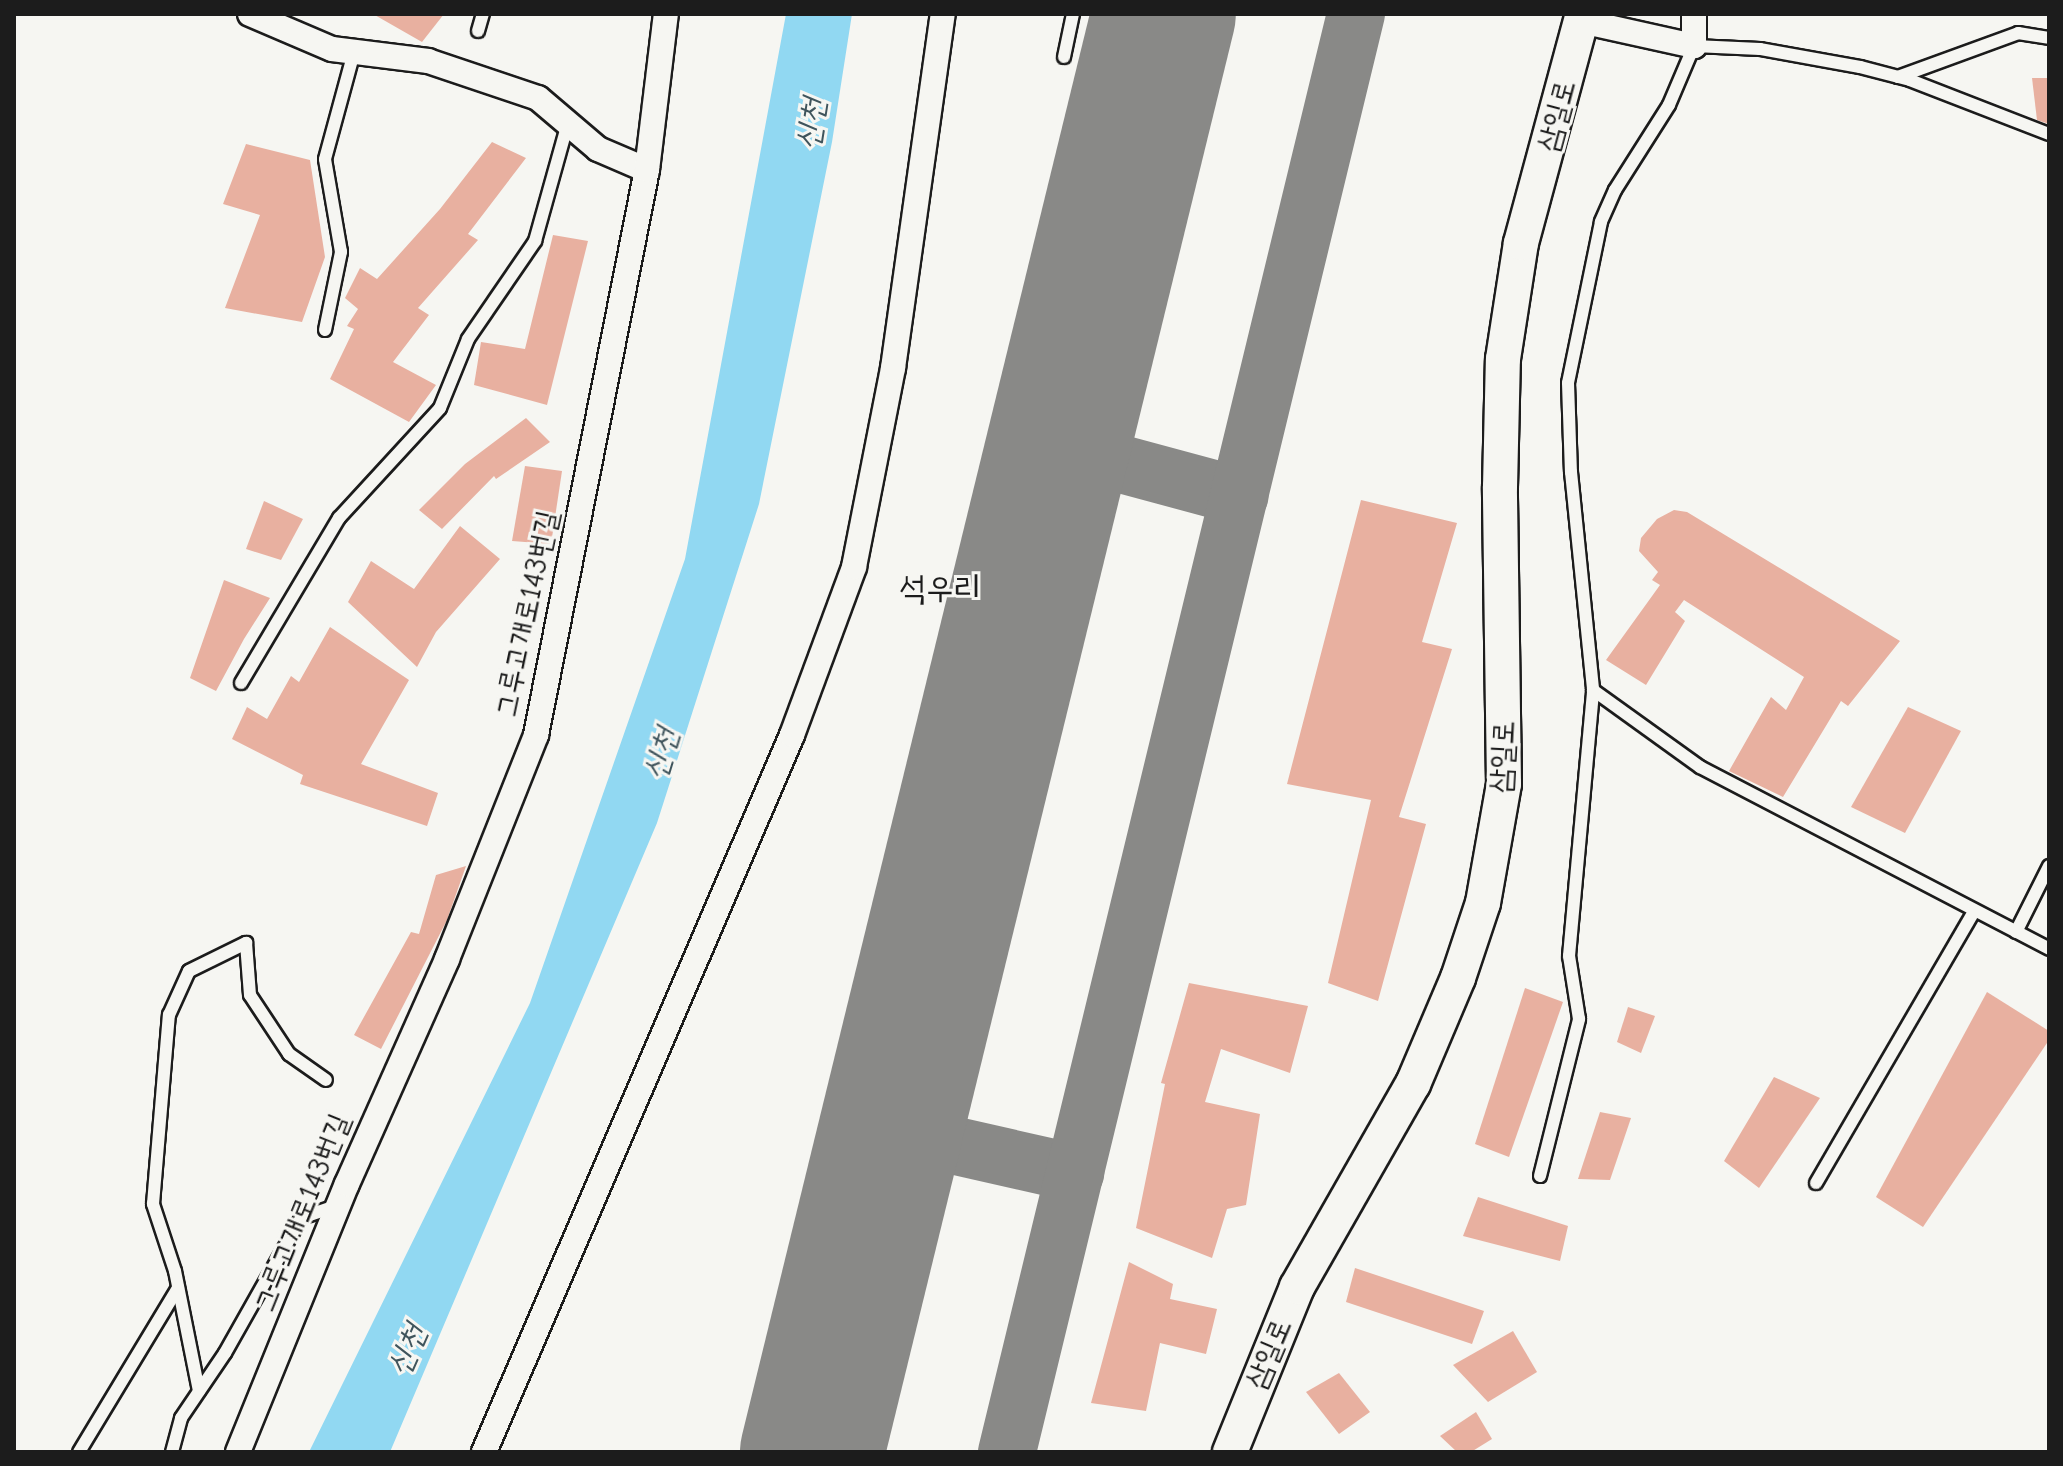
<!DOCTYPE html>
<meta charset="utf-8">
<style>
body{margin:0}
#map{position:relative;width:2063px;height:1466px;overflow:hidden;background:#f6f6f2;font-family:"Comic Neue","Poor Story",sans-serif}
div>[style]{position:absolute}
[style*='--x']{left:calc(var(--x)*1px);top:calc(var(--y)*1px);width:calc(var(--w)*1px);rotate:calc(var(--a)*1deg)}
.water>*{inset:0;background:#91d8f2}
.taxiway>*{height:58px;margin:-29px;padding:0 29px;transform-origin:29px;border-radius:29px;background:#898987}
.runway>*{height:144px;margin:-72px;padding:0 72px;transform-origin:72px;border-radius:72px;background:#898987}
.building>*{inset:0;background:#e8b0a0}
.roads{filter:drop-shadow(2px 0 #1c1c1c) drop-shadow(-2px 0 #1c1c1c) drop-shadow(0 2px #1c1c1c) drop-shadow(0 -2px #1c1c1c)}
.lane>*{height:12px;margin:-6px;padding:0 6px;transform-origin:6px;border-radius:6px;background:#f6f6f2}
.street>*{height:24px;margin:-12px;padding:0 12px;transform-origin:12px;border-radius:12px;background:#f6f6f2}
.secondary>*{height:34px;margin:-17px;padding:0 17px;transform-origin:17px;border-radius:17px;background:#f6f6f2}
span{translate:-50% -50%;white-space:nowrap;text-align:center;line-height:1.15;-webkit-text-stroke:6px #f6f6f2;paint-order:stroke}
.street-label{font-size:30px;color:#1c1c1c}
.water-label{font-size:32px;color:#3f545c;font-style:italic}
.quarter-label{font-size:34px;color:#1c1c1c}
.frame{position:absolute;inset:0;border:16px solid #1c1c1c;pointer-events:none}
</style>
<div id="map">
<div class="water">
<div style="clip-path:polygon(786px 14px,852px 14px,832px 142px,759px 504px,657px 823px,390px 1452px,309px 1452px,530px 1003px,685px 559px)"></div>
</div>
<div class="taxiway">
<div style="--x:1058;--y:447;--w:188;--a:15.1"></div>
<div style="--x:890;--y:1131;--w:190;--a:12.8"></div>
<div style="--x:1007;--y:1452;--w:1480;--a:-76.36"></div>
</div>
<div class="runway">
<div style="--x:812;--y:1452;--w:1480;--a:-76.25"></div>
</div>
<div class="building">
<div style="clip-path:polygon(373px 14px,444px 14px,422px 42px)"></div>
<div style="clip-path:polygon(2032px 78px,2049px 78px,2049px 124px,2037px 120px)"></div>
<div style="clip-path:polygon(492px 142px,526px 158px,468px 234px,478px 240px,418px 308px,429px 315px,393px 362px,436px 385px,409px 422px,330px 379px,354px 329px,347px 326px,358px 309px,345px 298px,360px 268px,377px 279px,440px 209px)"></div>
<div style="clip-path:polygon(246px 144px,310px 160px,325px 257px,302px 322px,225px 308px,260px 215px,223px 204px)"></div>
<div style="clip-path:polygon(553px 235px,588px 241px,547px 405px,474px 385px,481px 342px,525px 349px)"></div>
<div style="clip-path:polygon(526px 418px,550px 442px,496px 479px,494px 476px,442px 529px,419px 510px,465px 464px)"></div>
<div style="clip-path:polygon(525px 466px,562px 471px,551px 544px,512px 541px)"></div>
<div style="clip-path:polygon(1361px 500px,1457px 523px,1422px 642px,1452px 649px,1399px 817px,1426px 824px,1378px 1001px,1328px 983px,1371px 800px,1287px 784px)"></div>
<div style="clip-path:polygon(264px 501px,303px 519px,281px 560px,246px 549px)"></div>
<div style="clip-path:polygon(1674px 510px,1687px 512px,1900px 641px,1848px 706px,1841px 701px,1783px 797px,1729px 771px,1771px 697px,1786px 710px,1804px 677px,1684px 600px,1675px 612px,1685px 621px,1646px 685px,1606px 660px,1660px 585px,1652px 580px,1658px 572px,1639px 551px,1641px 538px,1657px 519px)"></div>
<div style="clip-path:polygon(460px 526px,500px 559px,436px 632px,417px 667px,348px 602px,371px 561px,414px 589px)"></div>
<div style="clip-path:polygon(224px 580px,270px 598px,244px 639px,216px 691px,190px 678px)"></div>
<div style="clip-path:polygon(330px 627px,409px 680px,361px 764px,438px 793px,427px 826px,300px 784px,303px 775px,232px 739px,247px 707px,267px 719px,291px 676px,299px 682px)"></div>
<div style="clip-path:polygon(1908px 707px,1961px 731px,1905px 833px,1851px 807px)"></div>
<div style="clip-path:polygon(466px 866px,447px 920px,381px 1049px,354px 1035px,411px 932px,419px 934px,436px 875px)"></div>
<div style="clip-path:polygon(1189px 983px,1308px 1006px,1290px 1073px,1221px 1049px,1205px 1102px,1260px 1114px,1246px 1205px,1227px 1209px,1212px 1258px,1136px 1228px,1165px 1084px,1161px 1083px)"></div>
<div style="clip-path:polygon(1525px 988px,1563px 1002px,1509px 1157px,1475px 1144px)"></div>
<div style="clip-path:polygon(1987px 992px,2049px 1031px,2049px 1040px,1923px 1227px,1876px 1197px)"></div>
<div style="clip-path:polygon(1628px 1007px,1655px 1016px,1641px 1053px,1617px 1042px)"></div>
<div style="clip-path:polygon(1774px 1077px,1820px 1098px,1759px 1188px,1724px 1161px)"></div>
<div style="clip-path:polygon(1600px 1112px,1631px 1118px,1610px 1180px,1578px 1179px)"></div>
<div style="clip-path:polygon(1478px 1197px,1568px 1226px,1560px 1261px,1463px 1236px)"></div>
<div style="clip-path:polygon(1129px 1262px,1173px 1284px,1170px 1299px,1217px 1309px,1206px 1354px,1160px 1343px,1146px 1411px,1091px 1403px)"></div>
<div style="clip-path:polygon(1355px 1268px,1484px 1311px,1472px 1344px,1346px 1302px)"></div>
<div style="clip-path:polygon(1513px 1331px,1537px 1372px,1488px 1402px,1453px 1365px)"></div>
<div style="clip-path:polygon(1339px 1373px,1370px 1412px,1339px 1434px,1306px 1392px)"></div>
<div style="clip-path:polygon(1476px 1412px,1492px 1439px,1471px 1452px,1457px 1452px,1440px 1436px)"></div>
</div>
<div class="roads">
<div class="lane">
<div style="--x:478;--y:31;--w:18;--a:-74"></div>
<div style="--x:1064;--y:57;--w:44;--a:-78.2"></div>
<div style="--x:1898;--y:77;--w:128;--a:-20.1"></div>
<div style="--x:2018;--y:33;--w:31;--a:9"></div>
<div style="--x:2049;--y:134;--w:149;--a:-158.8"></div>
<div style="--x:1910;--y:80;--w:52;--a:-165.4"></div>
<div style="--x:1860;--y:67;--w:102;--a:-169.8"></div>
<div style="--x:1760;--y:49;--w:66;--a:-177.4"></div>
<div style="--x:1694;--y:46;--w:64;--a:113"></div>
<div style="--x:1669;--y:105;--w:101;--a:122.4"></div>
<div style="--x:1615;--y:190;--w:35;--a:114"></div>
<div style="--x:1601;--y:222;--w:164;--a:101.6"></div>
<div style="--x:1568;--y:383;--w:89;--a:88.1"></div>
<div style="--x:1571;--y:472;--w:219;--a:84.2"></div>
<div style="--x:1593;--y:690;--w:132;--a:35.7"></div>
<div style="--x:1700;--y:767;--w:394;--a:27.5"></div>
<div style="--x:325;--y:330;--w:80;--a:-78.4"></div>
<div style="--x:341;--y:252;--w:94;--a:-99.8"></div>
<div style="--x:325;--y:159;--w:111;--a:-74.8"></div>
<div style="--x:241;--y:683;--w:192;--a:-59.3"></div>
<div style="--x:339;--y:518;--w:149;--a:-47.4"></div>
<div style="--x:440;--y:408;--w:74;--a:-67.9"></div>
<div style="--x:468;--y:339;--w:119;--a:-55.6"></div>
<div style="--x:535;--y:241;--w:123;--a:-74.4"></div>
<div style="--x:2016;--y:932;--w:74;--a:-63.4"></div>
<div style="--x:1540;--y:1176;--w:162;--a:-76"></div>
<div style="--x:1579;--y:1019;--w:64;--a:-99"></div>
<div style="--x:1569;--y:956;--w:267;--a:-84.8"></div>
<div style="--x:1816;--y:1183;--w:315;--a:-59.8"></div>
<div style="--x:199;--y:1391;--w:122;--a:-101.3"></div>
<div style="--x:175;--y:1271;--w:71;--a:-108.2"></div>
<div style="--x:153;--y:1204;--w:190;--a:-85.2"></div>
<div style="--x:169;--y:1015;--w:48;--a:-65.6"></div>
<div style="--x:189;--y:971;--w:64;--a:-26.2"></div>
<div style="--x:246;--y:943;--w:52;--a:85.6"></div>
<div style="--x:250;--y:995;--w:71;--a:56.5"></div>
<div style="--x:289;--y:1054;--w:45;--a:35.1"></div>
<div style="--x:79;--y:1452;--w:192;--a:-58.9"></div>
<div style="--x:172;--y:1452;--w:35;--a:-75"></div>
<div style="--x:181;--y:1418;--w:78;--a:-55.9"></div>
<div style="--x:225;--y:1353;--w:155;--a:-60.6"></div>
<div style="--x:301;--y:1218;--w:36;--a:-19"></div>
</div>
<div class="street">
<div style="--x:250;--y:14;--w:89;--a:23.1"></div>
<div style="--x:332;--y:49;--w:97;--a:7.1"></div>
<div style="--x:428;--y:61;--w:116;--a:18.6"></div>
<div style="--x:538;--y:98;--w:79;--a:40.4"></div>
<div style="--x:598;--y:149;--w:53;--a:23.2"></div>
<div style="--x:1581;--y:21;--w:116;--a:12.5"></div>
<div style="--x:1694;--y:46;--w:32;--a:-90"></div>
<div style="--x:238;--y:1452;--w:289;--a:-67.9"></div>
<div style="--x:347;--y:1184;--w:246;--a:-66"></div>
<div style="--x:447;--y:959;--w:241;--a:-68.3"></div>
<div style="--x:536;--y:735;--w:576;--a:-78.89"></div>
<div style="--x:647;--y:170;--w:157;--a:-83.1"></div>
<div style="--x:484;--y:1452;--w:780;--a:-66.75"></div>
<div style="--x:792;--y:735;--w:179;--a:-69.7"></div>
<div style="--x:854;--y:567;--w:203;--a:-78.9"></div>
<div style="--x:893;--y:368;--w:358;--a:-82"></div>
</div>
<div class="secondary">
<div style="--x:1230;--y:1452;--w:178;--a:-67.9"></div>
<div style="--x:1297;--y:1287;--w:234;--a:-60.3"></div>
<div style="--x:1413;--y:1084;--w:115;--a:-67"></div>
<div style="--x:1458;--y:978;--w:79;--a:-71.6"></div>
<div style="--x:1483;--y:903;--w:121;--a:-80"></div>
<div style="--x:1504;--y:784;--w:297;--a:-90.8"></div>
<div style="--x:1500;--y:487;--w:128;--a:-88.7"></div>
<div style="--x:1503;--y:359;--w:117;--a:-81.2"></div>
<div style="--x:1521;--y:243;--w:237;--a:-74.9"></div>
</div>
</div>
<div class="street-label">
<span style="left:1557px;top:116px;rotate:-75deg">삼일로</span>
<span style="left:527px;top:614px;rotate:-78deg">그루고개로143번길</span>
<span style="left:1503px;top:757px;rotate:-87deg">삼일로</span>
<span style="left:302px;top:1213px;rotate:-68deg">그루고개로143번길</span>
<span style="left:1269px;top:1354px;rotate:-67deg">삼일로</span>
</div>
<div class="water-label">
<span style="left:811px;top:124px;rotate:-81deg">신천</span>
<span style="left:661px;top:754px;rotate:-73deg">신천</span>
<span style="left:407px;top:1350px;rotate:-66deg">신천</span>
</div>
<div class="quarter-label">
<span style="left:940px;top:589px">석우리</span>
</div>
<div class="frame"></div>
</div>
